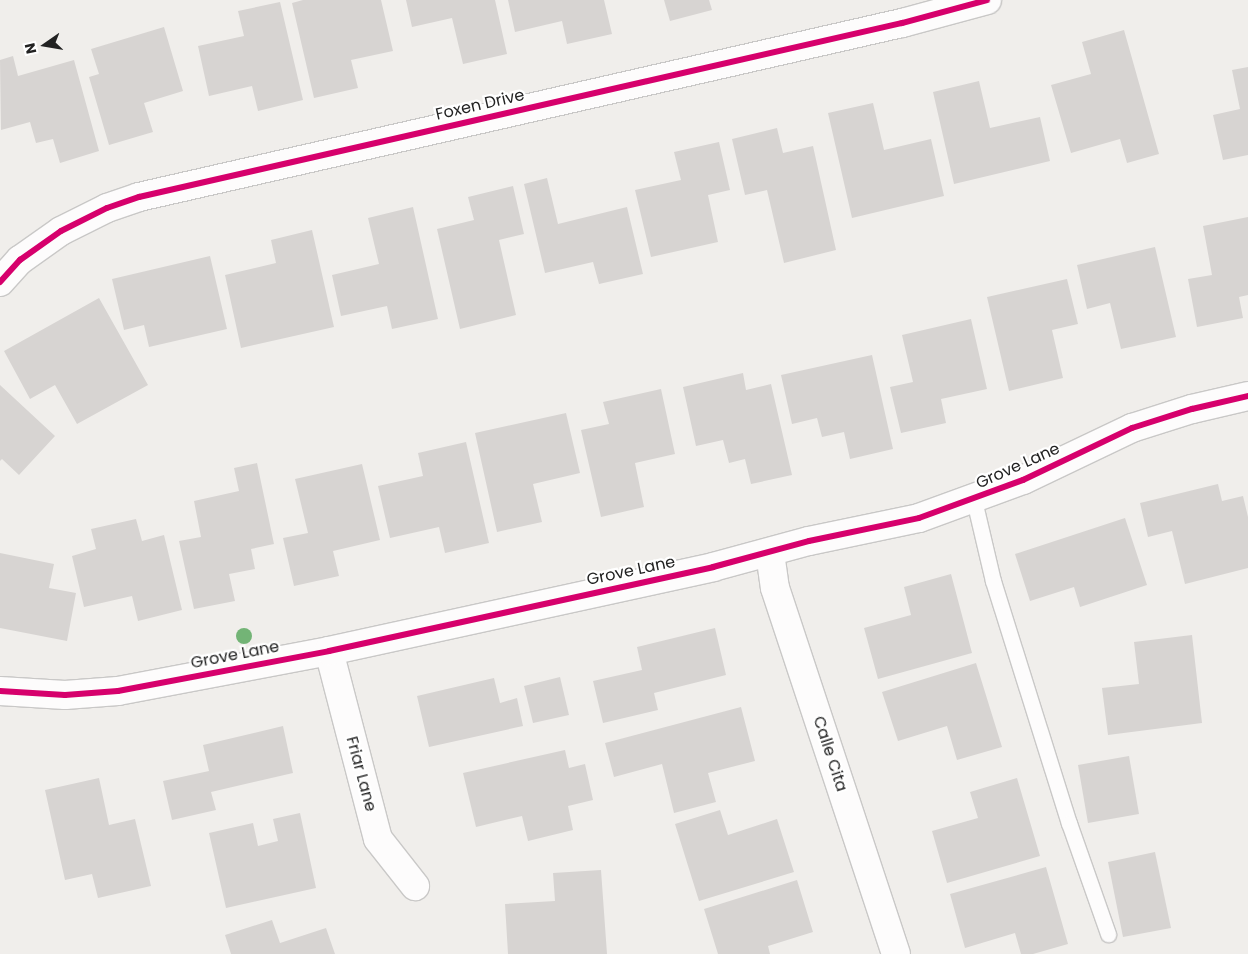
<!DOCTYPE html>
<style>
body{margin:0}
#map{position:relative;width:1248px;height:954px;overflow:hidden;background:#f0eeeb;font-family:Poppins,sans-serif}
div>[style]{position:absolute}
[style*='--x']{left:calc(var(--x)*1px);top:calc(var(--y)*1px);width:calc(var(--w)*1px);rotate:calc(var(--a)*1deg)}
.building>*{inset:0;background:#d7d4d2}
.roads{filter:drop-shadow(1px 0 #c9c8c7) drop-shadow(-1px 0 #c9c8c7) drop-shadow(0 1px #c9c8c7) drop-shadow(0 -1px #c9c8c7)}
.lane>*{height:15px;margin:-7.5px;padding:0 7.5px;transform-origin:7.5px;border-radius:7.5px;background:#fdfcfc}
.street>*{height:28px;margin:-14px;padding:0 14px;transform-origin:14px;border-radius:14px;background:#fdfcfc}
.cycleway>*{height:6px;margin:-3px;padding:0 3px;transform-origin:3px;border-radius:3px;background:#d6006c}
.trees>*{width:16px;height:16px;margin:-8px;border-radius:50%;background:#73b476}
span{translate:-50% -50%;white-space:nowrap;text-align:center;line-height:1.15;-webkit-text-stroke:4.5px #fff;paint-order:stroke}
.street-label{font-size:16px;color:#222}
.north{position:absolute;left:20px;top:20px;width:50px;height:50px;-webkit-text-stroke:4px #fff;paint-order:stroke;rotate:257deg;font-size:14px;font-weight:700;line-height:20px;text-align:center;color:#222}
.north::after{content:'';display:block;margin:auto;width:18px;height:22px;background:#222;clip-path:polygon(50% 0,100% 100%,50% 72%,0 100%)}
</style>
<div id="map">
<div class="building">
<div style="clip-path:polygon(303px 0,381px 0,393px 51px,351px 60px,358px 88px,314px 98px,292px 3px)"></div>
<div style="clip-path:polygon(406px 0,495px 0,507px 54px,463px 64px,452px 18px,412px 27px)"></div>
<div style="clip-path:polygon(508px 0,604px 0,612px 34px,567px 44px,562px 21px,515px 32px)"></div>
<div style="clip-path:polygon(664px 0,709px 0,712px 10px,670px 21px)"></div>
<div style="clip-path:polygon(280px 2px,303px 100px,258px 111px,252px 86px,209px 96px,198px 46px,244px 36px,238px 11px)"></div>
<div style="clip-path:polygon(164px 27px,183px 91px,144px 103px,153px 132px,109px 145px,89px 77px,99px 74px,91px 49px)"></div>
<div style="clip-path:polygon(1124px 30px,1159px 154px,1127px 163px,1120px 139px,1071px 153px,1051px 85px,1091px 74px,1082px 42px)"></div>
<div style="clip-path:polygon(13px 56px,18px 76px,74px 60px,99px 151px,60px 163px,53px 139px,36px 143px,30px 122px,1px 130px,0 60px)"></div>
<div style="clip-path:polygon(1248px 67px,1248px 155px,1223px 160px,1213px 115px,1240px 109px,1232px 70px)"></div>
<div style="clip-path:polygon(979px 81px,990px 128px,1040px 117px,1050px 161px,954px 184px,933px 92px)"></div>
<div style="clip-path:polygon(873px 103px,884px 150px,931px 139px,944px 196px,852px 218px,828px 113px)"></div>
<div style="clip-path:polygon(777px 128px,783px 153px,813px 146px,836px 250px,784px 263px,767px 190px,745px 195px,732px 139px)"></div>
<div style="clip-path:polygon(719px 142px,730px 190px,708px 195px,718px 242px,651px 257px,635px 190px,681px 180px,674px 152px)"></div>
<div style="clip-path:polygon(547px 178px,558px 224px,627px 207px,643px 274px,599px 284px,593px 262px,545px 273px,524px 184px)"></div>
<div style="clip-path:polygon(513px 186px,524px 234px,499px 240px,516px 315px,460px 329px,437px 229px,474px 220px,468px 197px)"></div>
<div style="clip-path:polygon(413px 207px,438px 319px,392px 329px,387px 306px,341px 316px,332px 275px,379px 264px,368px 218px)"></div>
<div style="clip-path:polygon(1248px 217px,1248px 295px,1239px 297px,1243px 318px,1197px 327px,1188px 279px,1212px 275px,1203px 226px)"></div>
<div style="clip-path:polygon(312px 230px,334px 327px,241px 348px,225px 275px,276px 263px,271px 240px)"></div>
<div style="clip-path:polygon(1155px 247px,1176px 337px,1121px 349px,1110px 303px,1087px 309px,1077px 265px)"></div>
<div style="clip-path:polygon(210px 256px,227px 329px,149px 347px,144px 325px,124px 330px,112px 279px)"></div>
<div style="clip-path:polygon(1067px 279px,1078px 324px,1052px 330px,1063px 378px,1009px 391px,987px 297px)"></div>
<div style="clip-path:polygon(99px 298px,148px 385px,77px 424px,55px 385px,30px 399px,4px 351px)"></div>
<div style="clip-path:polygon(971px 319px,987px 389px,941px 399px,946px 423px,901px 433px,890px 387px,913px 382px,902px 335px)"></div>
<div style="clip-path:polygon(872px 355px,893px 449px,850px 459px,844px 432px,822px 437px,817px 418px,792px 424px,781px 375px)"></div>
<div style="clip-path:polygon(743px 373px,746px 390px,771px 384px,792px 475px,751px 484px,745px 459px,729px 463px,723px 440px,696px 446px,683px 387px)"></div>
<div style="clip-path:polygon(0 385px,55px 436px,19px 475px,2px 459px,0 461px)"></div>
<div style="clip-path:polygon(661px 389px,675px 454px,635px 463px,644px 507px,601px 517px,581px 430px,609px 424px,603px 402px)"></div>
<div style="clip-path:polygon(566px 413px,580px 473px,533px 484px,542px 522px,497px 532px,475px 433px)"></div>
<div style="clip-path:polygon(466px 442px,489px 543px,445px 553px,439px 527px,390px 538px,378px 486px,423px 476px,418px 453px)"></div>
<div style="clip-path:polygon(257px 463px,274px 544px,251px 549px,255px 569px,229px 574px,235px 601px,194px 609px,179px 541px,201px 537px,194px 501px,239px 491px,234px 468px)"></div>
<div style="clip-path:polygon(362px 464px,380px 540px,333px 551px,339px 576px,294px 586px,283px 538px,308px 533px,295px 479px)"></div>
<div style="clip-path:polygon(1218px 484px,1222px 501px,1243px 496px,1248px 517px,1248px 568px,1185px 584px,1172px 531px,1148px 537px,1140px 503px)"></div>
<div style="clip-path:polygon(1125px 518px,1147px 585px,1080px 607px,1074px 587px,1030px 601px,1015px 554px)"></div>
<div style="clip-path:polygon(136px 519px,142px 541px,164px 535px,182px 610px,138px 621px,132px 596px,84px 607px,72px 556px,96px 549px,91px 529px)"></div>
<div style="clip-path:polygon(0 553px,54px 564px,49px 588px,76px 593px,67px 641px,0 628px)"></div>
<div style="clip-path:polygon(951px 574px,972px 653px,878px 679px,864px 628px,911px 615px,904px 587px)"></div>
<div style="clip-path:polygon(715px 628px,726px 675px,654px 693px,658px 710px,603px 723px,593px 681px,642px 670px,637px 647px)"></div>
<div style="clip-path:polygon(1192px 635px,1202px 723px,1108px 735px,1102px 688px,1139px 684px,1134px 642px)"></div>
<div style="clip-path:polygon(976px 663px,1002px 747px,957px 760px,947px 726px,898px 741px,882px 692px)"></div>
<div style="clip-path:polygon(560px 677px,569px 715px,533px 723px,524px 686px)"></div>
<div style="clip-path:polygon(494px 678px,500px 703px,517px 698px,523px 726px,429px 747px,417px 696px)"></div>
<div style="clip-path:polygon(741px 707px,755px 761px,708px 773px,716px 802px,674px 813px,662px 764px,614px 777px,605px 743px)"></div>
<div style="clip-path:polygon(283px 726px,293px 773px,211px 792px,216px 810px,172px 820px,163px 781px,209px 771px,203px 745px)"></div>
<div style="clip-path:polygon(565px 750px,569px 768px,585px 764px,593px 800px,568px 806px,573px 830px,528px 841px,522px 816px,476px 827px,463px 773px)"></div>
<div style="clip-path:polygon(1129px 756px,1139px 814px,1088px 823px,1078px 765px)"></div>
<div style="clip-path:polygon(99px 778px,109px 825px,135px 819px,151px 886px,98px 898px,92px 874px,65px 880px,45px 790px)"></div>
<div style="clip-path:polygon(1017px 778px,1040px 856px,947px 883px,932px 831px,978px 818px,970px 792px)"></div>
<div style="clip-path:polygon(720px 810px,728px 835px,777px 819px,794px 872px,699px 901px,675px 824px)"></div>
<div style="clip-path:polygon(300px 813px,316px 888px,226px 908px,209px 833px,253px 823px,258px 846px,278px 841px,273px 819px)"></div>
<div style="clip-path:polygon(1155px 852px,1171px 928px,1123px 937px,1108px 862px)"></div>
<div style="clip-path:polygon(1046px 867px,1068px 944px,1033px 954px,1021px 954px,1015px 933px,965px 948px,950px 894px)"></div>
<div style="clip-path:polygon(601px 870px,607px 954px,508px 954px,505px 904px,555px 901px,553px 873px)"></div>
<div style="clip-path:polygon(797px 880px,813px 932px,768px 946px,770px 954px,718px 954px,704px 909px)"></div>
<div style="clip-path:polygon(272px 920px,280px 943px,326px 928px,335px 954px,231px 954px,225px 935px)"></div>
</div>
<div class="roads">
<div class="lane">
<div style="--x:974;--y:500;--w:83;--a:76.8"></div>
<div style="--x:993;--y:581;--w:254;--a:72.6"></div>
<div style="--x:1069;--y:823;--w:118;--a:70.6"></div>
</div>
<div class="street">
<div style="--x:0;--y:282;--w:30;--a:-48"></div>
<div style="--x:20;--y:260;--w:50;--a:-35.3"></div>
<div style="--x:61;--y:231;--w:51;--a:-26.6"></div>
<div style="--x:107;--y:208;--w:34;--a:-19"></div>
<div style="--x:139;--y:197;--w:783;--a:-12.85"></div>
<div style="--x:902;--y:23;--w:88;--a:-15.1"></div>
<div style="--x:770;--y:553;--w:35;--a:82"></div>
<div style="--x:775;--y:588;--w:385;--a:71.7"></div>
<div style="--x:329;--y:651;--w:194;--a:75.4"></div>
<div style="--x:378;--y:839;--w:60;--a:51.8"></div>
<div style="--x:0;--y:691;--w:65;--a:3.5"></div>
<div style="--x:65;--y:695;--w:53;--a:-4.3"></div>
<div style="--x:118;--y:691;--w:215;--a:-10.7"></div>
<div style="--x:329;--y:651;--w:393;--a:-12.3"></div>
<div style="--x:713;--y:567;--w:99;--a:-15.2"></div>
<div style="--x:809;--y:541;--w:112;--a:-11.8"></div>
<div style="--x:919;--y:518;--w:111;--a:-20.1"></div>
<div style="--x:1023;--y:480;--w:121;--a:-25.5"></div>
<div style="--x:1132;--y:428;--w:63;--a:-17.6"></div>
<div style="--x:1192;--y:409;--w:57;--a:-13.1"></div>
</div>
</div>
<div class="cycleway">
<div style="--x:0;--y:282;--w:30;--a:-48"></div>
<div style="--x:20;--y:260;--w:50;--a:-35.3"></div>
<div style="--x:61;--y:231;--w:51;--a:-26.6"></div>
<div style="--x:107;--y:208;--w:34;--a:-19"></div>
<div style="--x:139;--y:197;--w:783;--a:-12.85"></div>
<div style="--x:902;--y:23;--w:88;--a:-15.1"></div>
<div style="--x:0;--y:691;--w:65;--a:3.5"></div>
<div style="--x:65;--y:695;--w:53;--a:-4.3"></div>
<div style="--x:118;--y:691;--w:215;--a:-10.7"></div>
<div style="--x:329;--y:651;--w:393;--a:-12.3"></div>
<div style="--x:713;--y:567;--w:99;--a:-15.2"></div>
<div style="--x:809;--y:541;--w:112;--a:-11.8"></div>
<div style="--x:919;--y:518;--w:111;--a:-20.1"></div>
<div style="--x:1023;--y:480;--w:121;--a:-25.5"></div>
<div style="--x:1132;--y:428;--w:63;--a:-17.6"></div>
<div style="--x:1192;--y:409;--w:57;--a:-13.1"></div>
</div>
<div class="trees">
<div style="left:244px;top:636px"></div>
</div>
<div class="street-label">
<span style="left:480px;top:105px;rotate:-13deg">Foxen Drive</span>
<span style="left:1018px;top:466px;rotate:-24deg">Grove Lane</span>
<span style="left:631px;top:571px;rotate:-12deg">Grove Lane</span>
<span style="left:235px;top:655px;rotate:-11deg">Grove Lane</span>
<span style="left:830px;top:754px;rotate:72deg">Calle Cita</span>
<span style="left:361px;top:774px;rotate:75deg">Friar Lane</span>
</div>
<div class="north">N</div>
</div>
